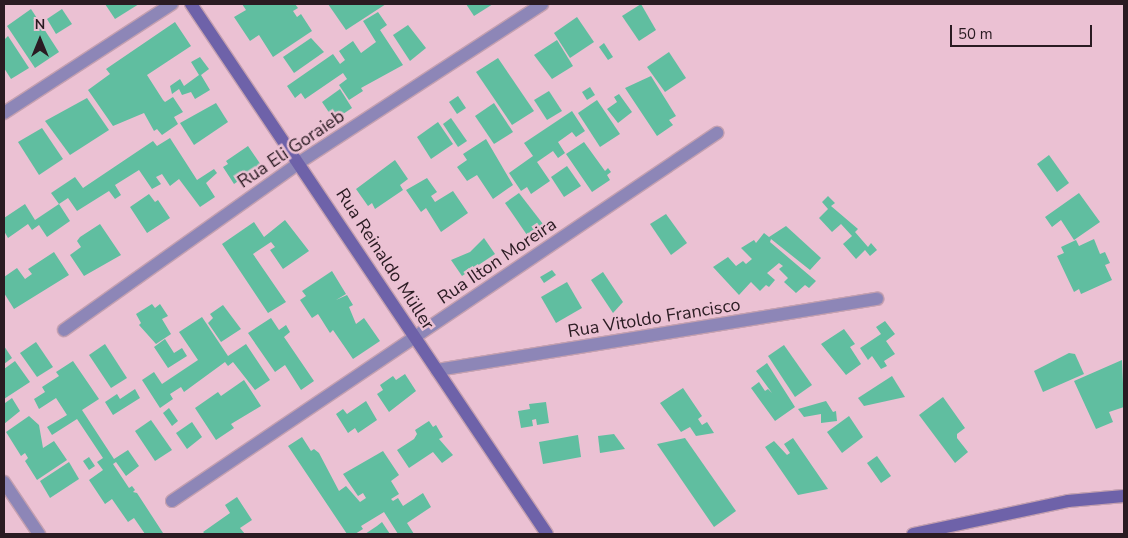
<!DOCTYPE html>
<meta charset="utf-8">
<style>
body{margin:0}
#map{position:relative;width:1128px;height:538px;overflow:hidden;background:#ebc1d3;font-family:"Nunito Sans",sans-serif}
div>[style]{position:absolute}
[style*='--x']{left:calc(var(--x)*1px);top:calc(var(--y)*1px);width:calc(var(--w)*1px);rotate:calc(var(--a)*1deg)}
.building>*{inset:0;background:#60bea0}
.roads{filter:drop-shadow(1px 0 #c4a0b0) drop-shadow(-1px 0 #c4a0b0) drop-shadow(0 1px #c4a0b0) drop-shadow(0 -1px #c4a0b0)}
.street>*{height:12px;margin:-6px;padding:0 6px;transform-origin:6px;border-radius:6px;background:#8d86b7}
.secondary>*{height:12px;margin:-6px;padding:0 6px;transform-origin:6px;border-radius:6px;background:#6e62a9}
span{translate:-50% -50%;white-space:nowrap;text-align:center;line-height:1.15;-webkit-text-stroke:5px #ebc1d3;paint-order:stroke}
.street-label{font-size:18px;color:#2a1b22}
.frame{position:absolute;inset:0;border:5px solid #2a1b22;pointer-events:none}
.north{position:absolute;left:15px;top:15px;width:50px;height:50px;-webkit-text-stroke:4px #ebc1d3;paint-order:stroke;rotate:0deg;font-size:14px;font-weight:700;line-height:20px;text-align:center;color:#2a1b22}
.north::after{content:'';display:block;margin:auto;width:18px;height:22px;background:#2a1b22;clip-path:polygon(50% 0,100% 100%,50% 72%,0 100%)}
.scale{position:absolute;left:950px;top:25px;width:142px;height:22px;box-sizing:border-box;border:2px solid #2a1b22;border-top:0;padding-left:6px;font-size:15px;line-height:18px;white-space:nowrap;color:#2a1b22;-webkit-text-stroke:4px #ebc1d3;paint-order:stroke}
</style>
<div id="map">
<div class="building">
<div style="clip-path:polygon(105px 4px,139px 4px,115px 19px)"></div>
<div style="clip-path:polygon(242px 4px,295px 4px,298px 8px,293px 11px,297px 17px,301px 14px,312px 31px,273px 57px,259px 35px,250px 41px,234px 17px,246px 10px)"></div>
<div style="clip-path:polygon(328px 4px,386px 4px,346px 30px)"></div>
<div style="clip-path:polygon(466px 4px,493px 4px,474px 16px)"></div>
<div style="clip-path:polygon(641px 4px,656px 30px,639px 41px,622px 16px)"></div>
<div style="clip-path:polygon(31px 9px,59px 52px,35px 68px,7px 26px)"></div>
<div style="clip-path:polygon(62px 9px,72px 24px,56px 34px,47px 19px)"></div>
<div style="clip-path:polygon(378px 12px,387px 25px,380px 30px,403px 65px,361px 88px,363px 91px,349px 100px,339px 85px,347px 79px,343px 73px,305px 99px,301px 93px,295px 98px,287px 86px,333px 54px,340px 64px,345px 60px,339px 51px,353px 41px,361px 53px,376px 42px,363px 21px)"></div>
<div style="clip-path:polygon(577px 17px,594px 42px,570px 58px,554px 33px)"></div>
<div style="clip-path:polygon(175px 22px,191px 46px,147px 75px,163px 100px,165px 102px,173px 97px,183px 112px,174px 117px,178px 124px,162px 135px,157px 129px,154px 131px,144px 113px,113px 126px,88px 90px,110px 74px,106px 69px)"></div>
<div style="clip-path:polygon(408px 25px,426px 48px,410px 61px,393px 35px)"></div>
<div style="clip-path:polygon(8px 36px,29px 68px,11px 79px,4px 68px,4px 40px)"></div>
<div style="clip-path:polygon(311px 38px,324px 52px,294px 73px,283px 57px)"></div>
<div style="clip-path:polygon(557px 40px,573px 66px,552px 79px,534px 55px)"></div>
<div style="clip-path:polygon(604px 43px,613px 57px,608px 60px,599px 47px)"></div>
<div style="clip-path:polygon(669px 52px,686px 78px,665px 92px,647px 67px)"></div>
<div style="clip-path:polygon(200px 57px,209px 69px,201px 75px,210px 90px,195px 99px,191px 92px,182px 95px,179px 89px,172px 94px,170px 86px,180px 79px,184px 86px,199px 75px,191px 62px)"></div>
<div style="clip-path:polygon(498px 58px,534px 111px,512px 125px,476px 72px)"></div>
<div style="clip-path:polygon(651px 76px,676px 116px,669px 120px,673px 125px,657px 136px,625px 88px)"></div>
<div style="clip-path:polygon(590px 87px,595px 95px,587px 100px,582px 92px)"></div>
<div style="clip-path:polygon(340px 89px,352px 108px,334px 120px,322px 102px)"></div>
<div style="clip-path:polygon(549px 91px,562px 111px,547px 120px,534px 100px)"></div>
<div style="clip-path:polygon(619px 94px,632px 112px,618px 123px,607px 109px,617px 102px,614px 97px)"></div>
<div style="clip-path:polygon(458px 96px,466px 108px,457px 114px,449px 102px)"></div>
<div style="clip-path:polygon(87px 98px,109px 130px,70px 155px,45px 121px)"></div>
<div style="clip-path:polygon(597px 100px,620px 134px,600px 147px,578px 113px)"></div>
<div style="clip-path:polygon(216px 103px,228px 122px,194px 145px,180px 123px)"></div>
<div style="clip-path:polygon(494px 103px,513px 132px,494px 144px,475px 116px)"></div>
<div style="clip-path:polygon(572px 111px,585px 131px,576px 137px,572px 132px,558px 142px,565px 153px,558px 158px,553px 151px,537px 162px,550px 181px,531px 194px,527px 187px,521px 191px,509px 173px,533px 156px,524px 143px)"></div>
<div style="clip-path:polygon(451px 118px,467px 141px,458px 147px,443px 124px)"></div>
<div style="clip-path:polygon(438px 122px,453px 144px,431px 159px,417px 137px)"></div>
<div style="clip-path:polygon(42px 128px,63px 159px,39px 175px,18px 142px)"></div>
<div style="clip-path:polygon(170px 138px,197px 180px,214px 169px,217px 173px,206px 183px,215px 197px,200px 207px,179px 179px,170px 186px,162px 174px,156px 177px,161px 184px,152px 189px,139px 170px,115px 185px,121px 195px,115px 199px,109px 191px,77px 211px,68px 198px,59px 204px,70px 221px,47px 237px,39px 225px,32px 230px,28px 224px,8px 238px,4px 231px,4px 218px,25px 204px,35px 220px,59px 204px,51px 193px,75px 177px,83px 188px,153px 141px,157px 146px)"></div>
<div style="clip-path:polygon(486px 139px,513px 185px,493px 199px,477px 175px,467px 181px,457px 167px,467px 160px,463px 154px)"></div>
<div style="clip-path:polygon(584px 142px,605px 171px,608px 168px,611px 172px,607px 175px,610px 180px,592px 192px,566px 154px)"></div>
<div style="clip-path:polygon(248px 146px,261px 165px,234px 184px,223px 167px,228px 164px,226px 161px)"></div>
<div style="clip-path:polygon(1049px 155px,1069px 183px,1057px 192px,1037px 164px)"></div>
<div style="clip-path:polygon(395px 160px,408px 179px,400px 185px,403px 190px,375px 209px,372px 203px,368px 206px,356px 189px)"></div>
<div style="clip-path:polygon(567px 166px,581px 186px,564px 197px,551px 177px)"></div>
<div style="clip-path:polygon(427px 178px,437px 192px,431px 196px,435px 202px,453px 191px,468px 213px,441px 232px,426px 208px,421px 212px,406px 190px)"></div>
<div style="clip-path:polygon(519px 193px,543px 224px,527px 235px,505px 203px)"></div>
<div style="clip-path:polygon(1079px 193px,1100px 222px,1074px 240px,1061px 220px,1052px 227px,1045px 217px)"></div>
<div style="clip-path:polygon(149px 194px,155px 202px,158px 200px,170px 218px,147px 233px,130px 207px)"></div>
<div style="clip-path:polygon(828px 196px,835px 203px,831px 206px,858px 229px,855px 232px,868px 247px,871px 243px,877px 250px,870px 256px,865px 250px,856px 259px,843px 244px,852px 236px,841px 224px,832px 232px,819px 218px,828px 209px,822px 202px)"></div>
<div style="clip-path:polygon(666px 214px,687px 243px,671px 255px,650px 224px)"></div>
<div style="clip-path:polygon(285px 220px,309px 251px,283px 269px,270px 250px,275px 247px,271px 242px,253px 254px,286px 302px,268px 313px,222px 244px,254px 222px,264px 237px)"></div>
<div style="clip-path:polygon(100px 224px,121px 255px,84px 276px,70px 255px,81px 247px,77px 241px,80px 237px)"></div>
<div style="clip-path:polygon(786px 226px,821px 258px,810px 270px,771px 239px,770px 242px,816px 281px,809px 288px,805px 285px,796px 293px,784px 282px,788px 278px,779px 269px,783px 266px,779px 263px,767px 273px,775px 280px,769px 287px,766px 285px,760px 291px,751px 282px,739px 295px,713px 267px,728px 257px,736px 266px,743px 261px,746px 264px,752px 259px,741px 248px,754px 240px,756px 243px,764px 233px,769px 237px)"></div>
<div style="clip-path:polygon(484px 238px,495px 254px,462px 276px,451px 260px,470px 252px)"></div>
<div style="clip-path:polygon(1094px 239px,1100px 254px,1105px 252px,1110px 263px,1105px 265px,1112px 280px,1081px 294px,1079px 289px,1074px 292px,1057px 256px,1064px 253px,1061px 247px,1076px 240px,1079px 246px)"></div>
<div style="clip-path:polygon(54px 252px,69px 275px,14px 309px,4px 293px,4px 277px,17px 268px,25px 279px,32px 274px,28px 269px)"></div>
<div style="clip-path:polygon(552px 270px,556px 275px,544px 283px,540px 277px)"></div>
<div style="clip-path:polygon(332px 271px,346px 294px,336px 300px,347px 295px,353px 305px,349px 307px,356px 324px,364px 318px,380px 341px,353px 359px,333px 330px,330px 333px,318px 314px,312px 318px,300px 300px,306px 296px,302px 291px)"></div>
<div style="clip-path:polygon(603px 272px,623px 302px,613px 313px,591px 280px)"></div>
<div style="clip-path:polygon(567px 282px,582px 308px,556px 323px,541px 297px)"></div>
<div style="clip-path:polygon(152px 304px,155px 308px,160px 304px,168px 316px,162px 319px,171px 334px,156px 344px,139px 325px,141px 323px,136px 314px)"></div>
<div style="clip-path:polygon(223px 305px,241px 329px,221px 342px,208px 323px,213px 318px,210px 314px)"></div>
<div style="clip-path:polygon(202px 317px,228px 356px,246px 344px,270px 380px,255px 390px,233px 362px,228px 366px,225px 362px,184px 392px,181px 387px,170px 394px,173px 399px,160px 408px,142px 380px,154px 372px,162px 384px,198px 360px,179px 332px)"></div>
<div style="clip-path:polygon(271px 318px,279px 330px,286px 325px,290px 332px,284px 337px,314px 381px,301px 390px,285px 365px,275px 372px,248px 333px)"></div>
<div style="clip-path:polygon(885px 321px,895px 334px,886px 341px,895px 354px,884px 361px,887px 366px,881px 369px,872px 356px,868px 360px,860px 348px,881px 334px,876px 327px)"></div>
<div style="clip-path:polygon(844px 329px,855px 344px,850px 347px,861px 364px,846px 375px,821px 344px)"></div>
<div style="clip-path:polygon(165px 339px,174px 353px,182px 348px,187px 356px,168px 368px,154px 347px)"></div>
<div style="clip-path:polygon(36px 342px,53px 367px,37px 377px,20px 353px)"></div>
<div style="clip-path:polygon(105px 344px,127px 378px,111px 388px,89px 355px)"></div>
<div style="clip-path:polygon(784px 345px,812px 385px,795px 397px,768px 356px)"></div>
<div style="clip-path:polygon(4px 346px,12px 358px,4px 364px)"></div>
<div style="clip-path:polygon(1069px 353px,1075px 354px,1084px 374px,1043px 392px,1034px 371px)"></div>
<div style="clip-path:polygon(1122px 360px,1124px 407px,1109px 412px,1113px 422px,1096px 429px,1074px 381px)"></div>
<div style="clip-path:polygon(15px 361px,30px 382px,4px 399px,4px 369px)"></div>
<div style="clip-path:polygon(73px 361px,99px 399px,82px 410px,114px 459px,128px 450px,139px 466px,126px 476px,116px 462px,113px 464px,129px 488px,132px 486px,135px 490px,133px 492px,137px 493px,163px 533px,161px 534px,145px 534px,134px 518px,128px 522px,112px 499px,105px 504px,89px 480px,103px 470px,97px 462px,103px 458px,77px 419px,52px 435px,47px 427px,67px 415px,56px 398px,39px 409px,34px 399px,45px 392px,42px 387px,59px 376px,56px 372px)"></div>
<div style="clip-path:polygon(767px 363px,795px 407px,775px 421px,751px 388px,759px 382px,765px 391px,768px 389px,772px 393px,756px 371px)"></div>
<div style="clip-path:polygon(405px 374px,416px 391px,389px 412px,377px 394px,383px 390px,380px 385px,393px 376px,396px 380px)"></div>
<div style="clip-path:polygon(892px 376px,905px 397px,864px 406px,858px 398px)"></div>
<div style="clip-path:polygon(244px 380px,261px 406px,231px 424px,234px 428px,216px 440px,195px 408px,218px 392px,221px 396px)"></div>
<div style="clip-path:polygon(683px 388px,702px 416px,698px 419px,702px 425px,707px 422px,714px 433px,696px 436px,690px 427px,681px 432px,660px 403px)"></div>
<div style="clip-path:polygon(135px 389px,140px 398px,113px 415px,105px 402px,117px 394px,120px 399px)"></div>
<div style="clip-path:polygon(943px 397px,965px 428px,957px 434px,957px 438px,968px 452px,955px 463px,919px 415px)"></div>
<div style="clip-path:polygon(12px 398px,20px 411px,4px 424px,4px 401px,5px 403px)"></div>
<div style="clip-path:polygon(366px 401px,377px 420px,358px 433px,355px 428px,348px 433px,336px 414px,343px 409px,347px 414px)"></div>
<div style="clip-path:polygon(826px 401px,833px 412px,836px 411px,837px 421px,821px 423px,821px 414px,804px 417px,798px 409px)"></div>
<div style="clip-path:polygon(546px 402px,549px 423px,537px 425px,536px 419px,532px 420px,533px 426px,521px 428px,518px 411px,530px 409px,529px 404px)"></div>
<div style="clip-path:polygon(169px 408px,178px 421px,172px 426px,163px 413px)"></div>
<div style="clip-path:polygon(29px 416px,39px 425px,43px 448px,54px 441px,67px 460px,37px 480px,25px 461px,28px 458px,25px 453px,21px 456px,6px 432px)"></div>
<div style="clip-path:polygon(849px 416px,863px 437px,842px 453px,827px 432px)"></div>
<div style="clip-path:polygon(151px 420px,172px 450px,155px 461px,135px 431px)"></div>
<div style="clip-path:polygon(429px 421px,433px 427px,436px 425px,443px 437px,439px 439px,453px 455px,442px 463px,433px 452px,409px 468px,397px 450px,414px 439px,417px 434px,415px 430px)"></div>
<div style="clip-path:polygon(192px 422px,202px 437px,187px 449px,176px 433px)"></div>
<div style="clip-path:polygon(614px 434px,625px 449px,600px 453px,598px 436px)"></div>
<div style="clip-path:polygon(578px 435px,581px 457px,543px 464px,539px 442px)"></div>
<div style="clip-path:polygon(302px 437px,311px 451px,314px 449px,319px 453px,339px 491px,346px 486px,360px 502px,366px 498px,363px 493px,358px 496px,343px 474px,383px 451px,399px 475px,391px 481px,399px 494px,391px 499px,393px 501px,398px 498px,403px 506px,423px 493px,431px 507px,407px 523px,414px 534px,398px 534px,384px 512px,361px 526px,363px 529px,355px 534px,347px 534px,288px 446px)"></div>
<div style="clip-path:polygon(685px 438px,736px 511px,714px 527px,657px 444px)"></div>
<div style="clip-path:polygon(793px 438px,828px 489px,798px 495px,765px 447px,774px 441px,787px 455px,790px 453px,784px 444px)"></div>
<div style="clip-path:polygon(877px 456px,891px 476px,881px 483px,867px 463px)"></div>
<div style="clip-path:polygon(89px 457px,95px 466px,89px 470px,83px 461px)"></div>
<div style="clip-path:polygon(69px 462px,79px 479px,50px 498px,40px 481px)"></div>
<div style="clip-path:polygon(237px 497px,252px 520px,240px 528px,245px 534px,205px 534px,203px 532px,230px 513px,225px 505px)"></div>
<div style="clip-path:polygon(382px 522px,390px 534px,365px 534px,377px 526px)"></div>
</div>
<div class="roads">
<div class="street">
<div style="--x:4;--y:113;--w:200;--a:-33"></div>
<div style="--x:64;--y:330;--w:290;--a:-35.4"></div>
<div style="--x:300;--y:162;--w:289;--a:-33.1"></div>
<div style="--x:437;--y:370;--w:446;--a:-9.2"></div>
<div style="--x:4;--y:482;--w:63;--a:56.1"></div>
<div style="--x:172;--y:501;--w:658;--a:-34.03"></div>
</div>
<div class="secondary">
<div style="--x:191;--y:4;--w:638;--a:56.11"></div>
<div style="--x:913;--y:534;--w:158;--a:-12"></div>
<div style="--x:1068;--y:501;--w:56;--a:-5.1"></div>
</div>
</div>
<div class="street-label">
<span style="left:291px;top:149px;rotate:-34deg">Rua Eli Goraieb</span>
<span style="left:385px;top:259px;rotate:57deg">Rua Reinaldo Müller</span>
<span style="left:497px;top:261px;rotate:-34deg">Rua Ilton Moreira</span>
<span style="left:654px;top:318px;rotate:-9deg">Rua Vitoldo Francisco</span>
</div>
<div class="frame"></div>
<div class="north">N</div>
<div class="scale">50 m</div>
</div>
